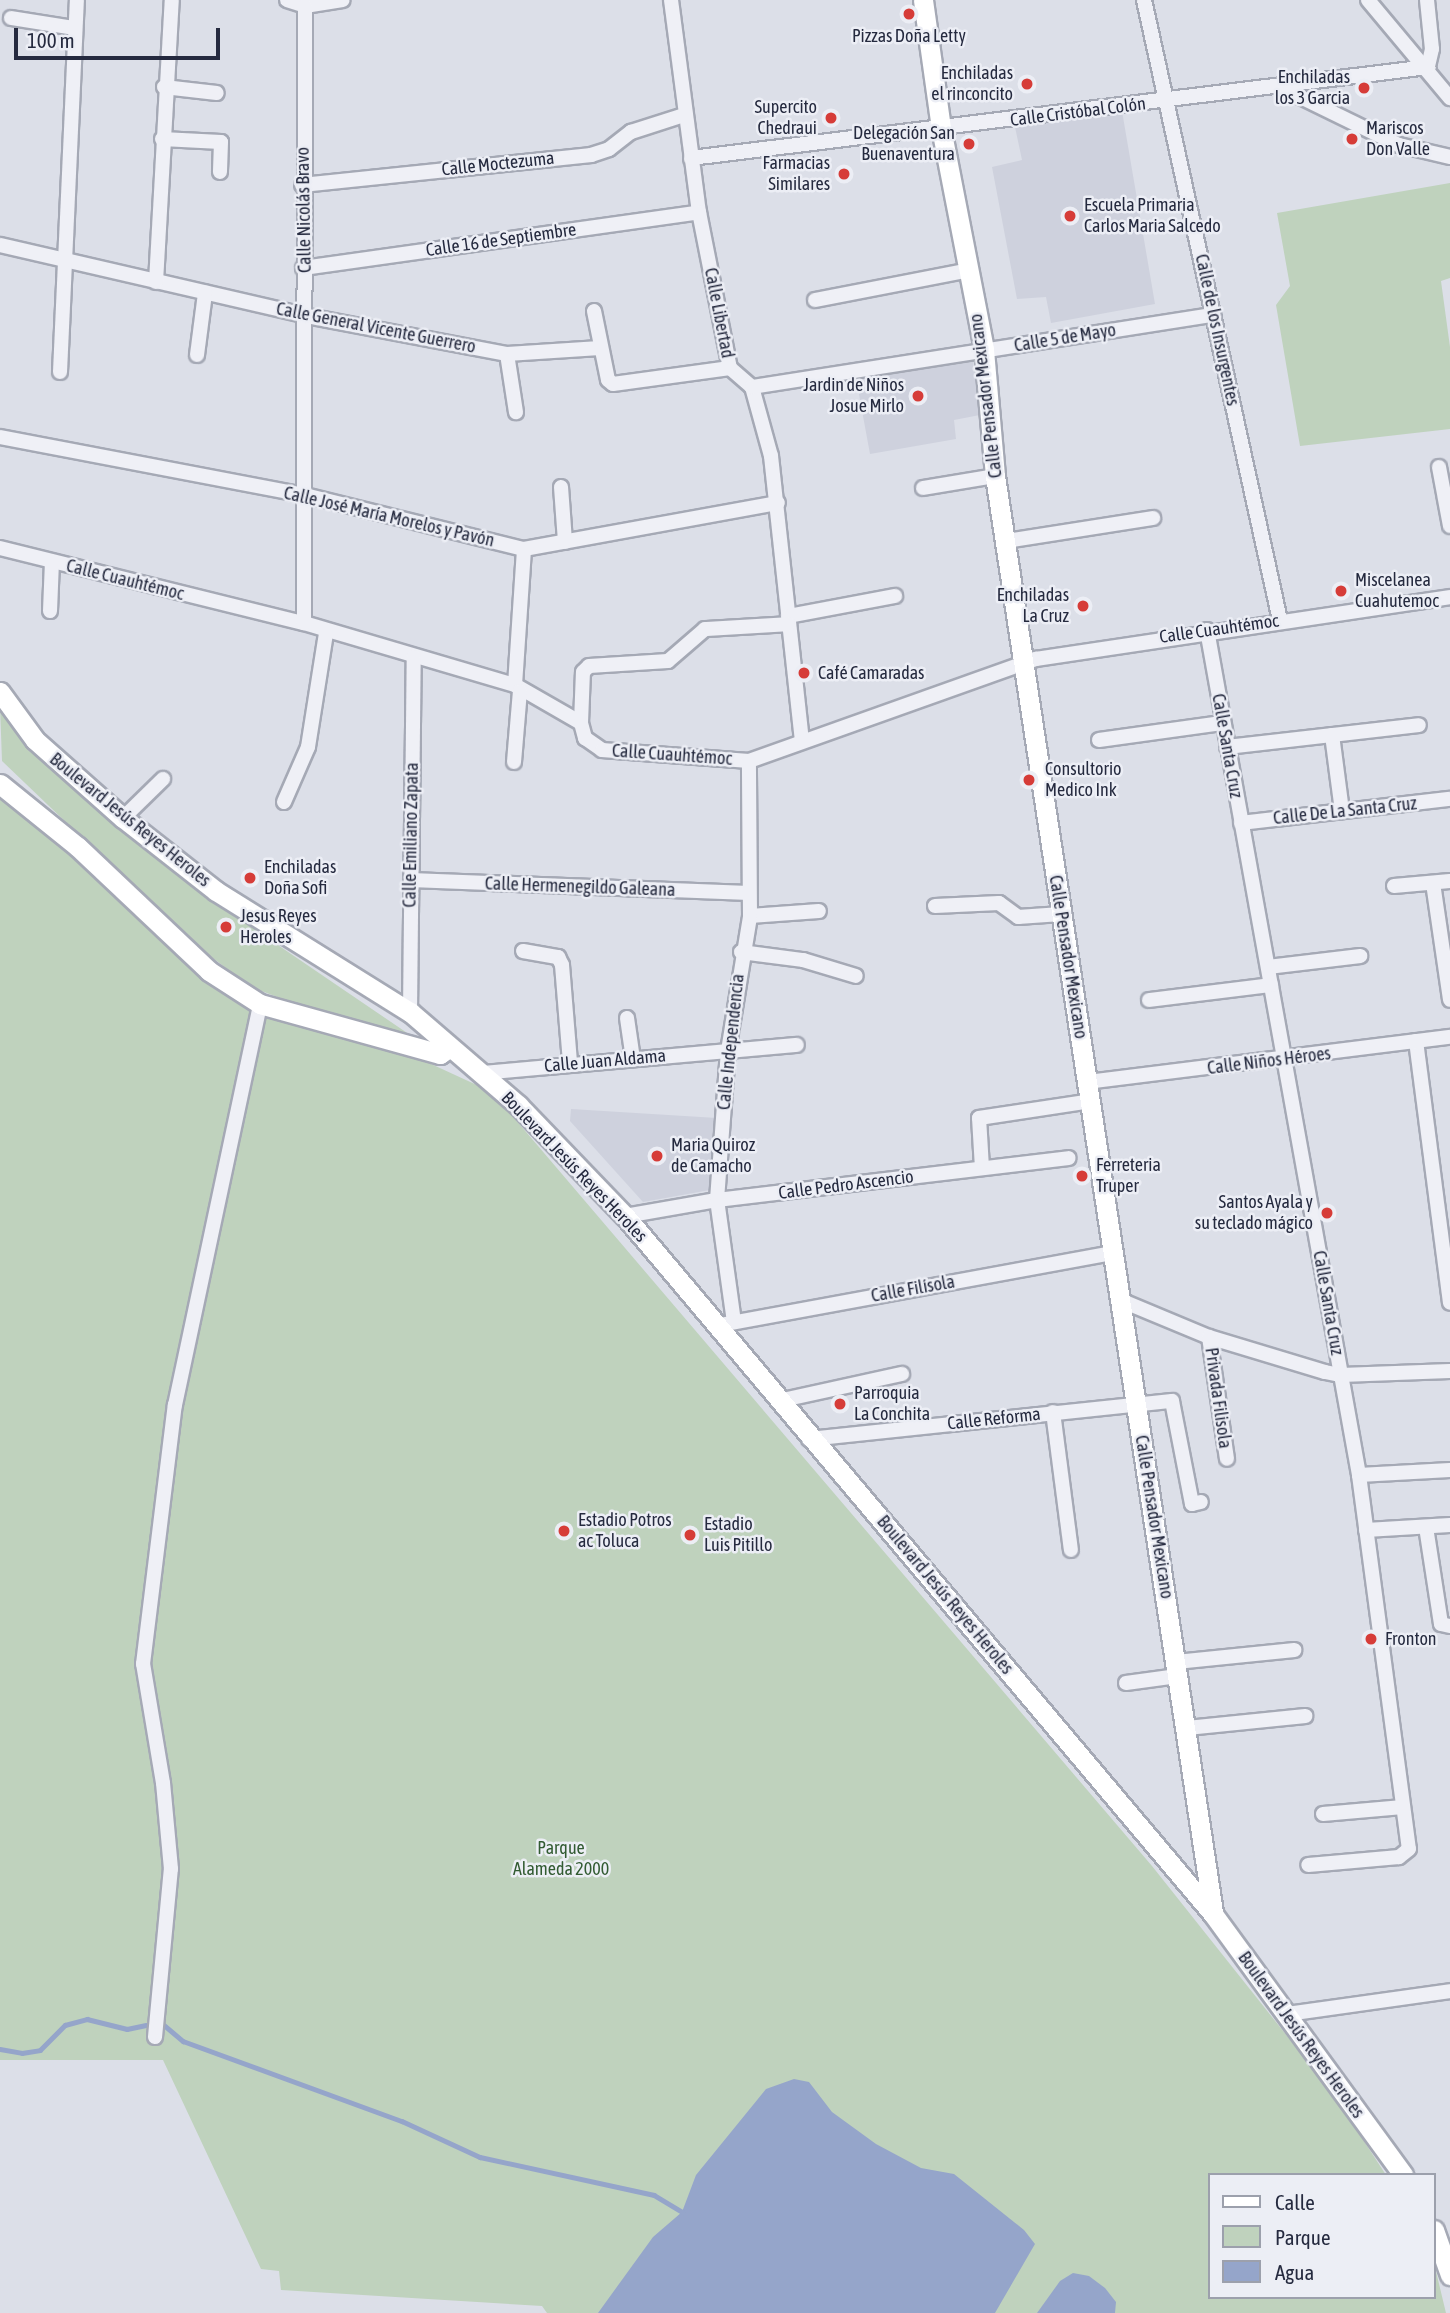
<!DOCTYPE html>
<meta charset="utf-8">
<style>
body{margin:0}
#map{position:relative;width:1450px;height:2313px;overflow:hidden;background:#dcdfe8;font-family:"Asap Condensed",sans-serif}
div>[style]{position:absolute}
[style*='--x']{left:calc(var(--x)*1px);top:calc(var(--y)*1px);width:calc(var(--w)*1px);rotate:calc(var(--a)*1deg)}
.built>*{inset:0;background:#ced1dd}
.green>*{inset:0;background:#bfd2bd}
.water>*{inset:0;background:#95a5ca}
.stream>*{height:4.5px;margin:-2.25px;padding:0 2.25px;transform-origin:2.25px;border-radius:2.25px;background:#95a5ca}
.roads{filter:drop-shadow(2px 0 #a5a9b5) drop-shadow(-2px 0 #a5a9b5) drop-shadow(0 2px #a5a9b5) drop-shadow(0 -2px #a5a9b5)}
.street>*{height:14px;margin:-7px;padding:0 7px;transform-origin:7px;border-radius:7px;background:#eff0f6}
.secondary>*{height:19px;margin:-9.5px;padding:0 9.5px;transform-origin:9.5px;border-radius:9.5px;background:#fff}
.dots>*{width:19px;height:19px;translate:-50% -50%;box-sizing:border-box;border:4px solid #eceef5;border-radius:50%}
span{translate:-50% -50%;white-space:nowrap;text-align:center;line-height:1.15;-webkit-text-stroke:5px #eceef5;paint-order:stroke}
.poi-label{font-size:18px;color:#252a3f}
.right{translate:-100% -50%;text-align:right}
.left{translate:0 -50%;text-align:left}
.street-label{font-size:18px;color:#252a3f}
.park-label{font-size:18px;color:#325b32}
.legend{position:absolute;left:1208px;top:2173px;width:228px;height:126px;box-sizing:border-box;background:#eceef5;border:2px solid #9ca0ac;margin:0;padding:9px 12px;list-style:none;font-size:21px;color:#252a3f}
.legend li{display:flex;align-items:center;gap:14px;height:35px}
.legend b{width:35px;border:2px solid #9ca0ac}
.scale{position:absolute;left:14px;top:28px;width:206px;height:32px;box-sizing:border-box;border:4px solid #252a3f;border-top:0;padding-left:9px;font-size:21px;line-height:24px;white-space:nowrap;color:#252a3f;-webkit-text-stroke:5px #eceef5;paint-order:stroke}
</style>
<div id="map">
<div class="built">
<div style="clip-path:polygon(1122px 111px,1155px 304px,1051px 323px,1046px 297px,1017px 299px,992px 167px,1022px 160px,1015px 127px)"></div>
<div style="clip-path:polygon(965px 358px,973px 362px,980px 415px,954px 420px,956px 439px,870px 454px,856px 378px)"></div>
<div style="clip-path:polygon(571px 1109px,717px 1118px,710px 1190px,643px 1202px,570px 1121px)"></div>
</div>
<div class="green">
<div style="clip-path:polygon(1450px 183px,1450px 278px,1441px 281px,1450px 347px,1450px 429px,1300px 446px,1276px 305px,1290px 286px,1277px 213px)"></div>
<div style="clip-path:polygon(0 706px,28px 750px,269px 939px,416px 1039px,328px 1016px,251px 987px,189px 940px,2px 761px)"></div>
<div style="clip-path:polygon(0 788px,102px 871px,196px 970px,273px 1019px,429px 1063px,492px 1092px,1152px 1866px,1334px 2095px,1386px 2175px,1210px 2175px,1210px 2297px,1434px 2297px,1434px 2263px,1446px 2313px,547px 2313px,542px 2306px,281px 2290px,279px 2271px,261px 2269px,163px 2060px,0 2060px)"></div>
</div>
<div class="water">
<div style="clip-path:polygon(794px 2079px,809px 2082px,832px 2112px,876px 2144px,921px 2168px,954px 2174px,1024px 2230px,1035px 2244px,995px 2313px,598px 2313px,653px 2237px,682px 2212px,696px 2175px,766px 2089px)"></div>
<div style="clip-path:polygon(1073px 2273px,1089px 2276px,1105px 2288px,1116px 2302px,1115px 2313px,1037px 2313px,1060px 2281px)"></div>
</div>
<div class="stream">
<div style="--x:164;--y:2025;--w:25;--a:40"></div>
<div style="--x:183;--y:2041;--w:233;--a:20.1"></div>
<div style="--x:402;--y:2121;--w:86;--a:24.8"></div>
<div style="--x:480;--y:2157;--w:178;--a:12.3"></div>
<div style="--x:654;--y:2195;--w:33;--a:31"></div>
<div style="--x:0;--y:2049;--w:22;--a:10"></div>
<div style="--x:22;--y:2053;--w:18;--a:-9"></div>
<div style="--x:40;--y:2050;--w:35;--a:-45"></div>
<div style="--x:65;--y:2025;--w:23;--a:-15"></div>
<div style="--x:87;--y:2019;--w:41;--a:14"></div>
<div style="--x:127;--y:2029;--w:19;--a:-12"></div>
</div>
<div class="roads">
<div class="street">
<div style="--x:287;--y:0;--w:19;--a:18"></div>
<div style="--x:305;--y:6;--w:38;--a:-9"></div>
<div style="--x:671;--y:0;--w:214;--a:82.5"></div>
<div style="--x:699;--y:212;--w:159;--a:78.8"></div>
<div style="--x:730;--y:368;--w:29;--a:41"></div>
<div style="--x:752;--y:387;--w:72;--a:74.6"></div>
<div style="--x:771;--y:456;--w:286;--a:83.8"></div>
<div style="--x:1144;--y:0;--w:635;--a:77.63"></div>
<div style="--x:1368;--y:0;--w:128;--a:50.1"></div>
<div style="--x:1427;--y:0;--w:49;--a:84.2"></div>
<div style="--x:1432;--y:49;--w:18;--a:103"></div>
<div style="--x:11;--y:18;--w:64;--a:9"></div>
<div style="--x:1278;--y:86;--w:135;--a:26"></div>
<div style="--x:1399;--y:145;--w:52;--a:13.2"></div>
<div style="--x:164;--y:87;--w:53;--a:6.5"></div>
<div style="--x:162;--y:139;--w:59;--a:2.9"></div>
<div style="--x:221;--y:142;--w:30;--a:92"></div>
<div style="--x:691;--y:158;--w:743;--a:-7.04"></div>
<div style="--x:302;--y:185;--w:291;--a:-5.9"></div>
<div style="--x:591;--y:155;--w:19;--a:-18"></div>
<div style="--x:609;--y:149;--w:28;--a:-38"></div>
<div style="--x:631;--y:132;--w:56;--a:-17.8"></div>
<div style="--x:0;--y:245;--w:315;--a:13"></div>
<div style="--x:307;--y:316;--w:204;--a:10.8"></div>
<div style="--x:507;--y:354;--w:93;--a:-3.7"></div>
<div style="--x:303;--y:268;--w:400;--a:-8"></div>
<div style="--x:156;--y:282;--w:282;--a:-86.8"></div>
<div style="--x:815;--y:300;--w:158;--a:-11"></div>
<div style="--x:594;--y:311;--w:70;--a:78.5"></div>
<div style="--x:608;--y:380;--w:6;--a:39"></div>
<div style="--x:613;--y:384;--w:118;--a:-7.8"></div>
<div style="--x:507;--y:354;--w:59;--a:81.2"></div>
<div style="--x:197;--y:355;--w:63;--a:-82.6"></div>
<div style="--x:60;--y:372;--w:372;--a:-87.4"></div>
<div style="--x:752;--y:387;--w:467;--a:-8.9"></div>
<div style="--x:0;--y:437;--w:310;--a:10.8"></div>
<div style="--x:305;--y:495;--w:226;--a:13.9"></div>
<div style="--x:524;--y:549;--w:258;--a:-10.3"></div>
<div style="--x:1439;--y:467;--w:60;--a:79.4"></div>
<div style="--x:561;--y:487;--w:55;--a:85.8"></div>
<div style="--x:923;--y:488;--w:73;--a:-9.5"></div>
<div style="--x:1006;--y:541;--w:149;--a:-8.9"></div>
<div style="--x:0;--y:548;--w:313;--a:13.9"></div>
<div style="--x:304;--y:623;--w:220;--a:16.4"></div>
<div style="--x:515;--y:685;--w:76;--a:29.9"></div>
<div style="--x:581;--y:723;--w:16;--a:75"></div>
<div style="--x:585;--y:738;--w:21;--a:35"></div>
<div style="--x:602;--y:750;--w:147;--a:4.3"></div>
<div style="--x:749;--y:761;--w:305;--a:-19.6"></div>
<div style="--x:1036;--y:659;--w:419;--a:-8.5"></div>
<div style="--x:50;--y:611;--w:49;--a:-87.7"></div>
<div style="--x:788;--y:616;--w:109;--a:-10.6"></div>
<div style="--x:304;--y:623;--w:617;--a:-89.91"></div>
<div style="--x:1207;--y:630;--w:859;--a:79.8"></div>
<div style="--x:1359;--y:1475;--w:377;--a:82.4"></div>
<div style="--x:1409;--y:1849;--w:13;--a:141"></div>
<div style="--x:1399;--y:1857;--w:91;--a:175"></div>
<div style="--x:515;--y:685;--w:136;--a:-86.2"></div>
<div style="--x:581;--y:723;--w:51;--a:-87.8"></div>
<div style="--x:583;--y:672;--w:8;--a:-45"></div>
<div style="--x:589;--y:666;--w:79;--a:-3.6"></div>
<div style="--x:668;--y:661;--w:49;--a:-40.9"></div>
<div style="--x:705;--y:629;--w:83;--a:-3.4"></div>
<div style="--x:1332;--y:735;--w:77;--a:82.5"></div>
<div style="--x:1099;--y:740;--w:124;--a:-7.9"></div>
<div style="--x:1227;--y:747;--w:193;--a:-6.5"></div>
<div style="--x:514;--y:762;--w:71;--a:-85.2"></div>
<div style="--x:284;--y:802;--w:60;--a:-66.4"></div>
<div style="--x:308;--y:747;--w:115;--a:-81"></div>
<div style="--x:123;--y:818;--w:56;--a:-44.3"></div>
<div style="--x:1241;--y:823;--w:210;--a:-6.6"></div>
<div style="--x:411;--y:880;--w:338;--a:2.2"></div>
<div style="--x:1433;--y:883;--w:118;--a:81.7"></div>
<div style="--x:1394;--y:886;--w:56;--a:-5.1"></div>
<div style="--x:935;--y:906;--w:64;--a:-2.7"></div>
<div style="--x:999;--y:903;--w:24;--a:36"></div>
<div style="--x:1018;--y:917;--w:43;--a:-4"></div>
<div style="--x:750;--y:916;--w:69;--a:-4.1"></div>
<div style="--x:523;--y:951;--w:36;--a:10"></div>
<div style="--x:558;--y:957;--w:9;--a:63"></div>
<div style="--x:562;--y:965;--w:98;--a:85.3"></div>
<div style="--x:741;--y:952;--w:63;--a:7.4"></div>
<div style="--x:803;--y:960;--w:55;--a:16.8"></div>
<div style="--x:1268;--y:967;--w:93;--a:-6.8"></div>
<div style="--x:1149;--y:1000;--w:123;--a:-7"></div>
<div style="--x:410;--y:1012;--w:355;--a:-89.4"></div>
<div style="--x:627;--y:1018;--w:41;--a:81.7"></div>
<div style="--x:1416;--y:1041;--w:264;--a:82.6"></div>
<div style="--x:482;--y:1073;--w:316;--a:-5.1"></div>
<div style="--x:1087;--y:1082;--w:366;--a:-7.1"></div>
<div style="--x:982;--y:1168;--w:50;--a:-93.4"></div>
<div style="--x:979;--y:1118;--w:113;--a:-8.6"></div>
<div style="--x:625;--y:1216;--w:93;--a:-9.9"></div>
<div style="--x:717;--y:1200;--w:354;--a:-6.8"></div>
<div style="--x:1120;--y:1300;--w:96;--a:22.6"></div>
<div style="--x:1209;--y:1337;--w:121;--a:16.8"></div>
<div style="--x:1325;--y:1372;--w:16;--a:11"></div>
<div style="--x:1341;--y:1375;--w:109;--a:-2.1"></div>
<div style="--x:734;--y:1322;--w:123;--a:-97.9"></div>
<div style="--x:717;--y:1200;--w:149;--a:-85.8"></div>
<div style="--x:728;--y:1051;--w:137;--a:-80.7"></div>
<div style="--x:750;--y:916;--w:155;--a:-90.4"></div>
<div style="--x:725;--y:1324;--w:393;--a:-10.4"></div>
<div style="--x:1209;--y:1337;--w:123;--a:81.6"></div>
<div style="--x:778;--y:1401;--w:127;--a:-12.3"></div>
<div style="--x:1053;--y:1412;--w:139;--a:82.6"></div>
<div style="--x:809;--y:1439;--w:365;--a:-6"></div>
<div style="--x:1172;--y:1401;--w:105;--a:79"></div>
<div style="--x:1192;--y:1504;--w:9;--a:-13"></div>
<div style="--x:1359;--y:1475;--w:91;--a:-3.1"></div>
<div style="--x:1426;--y:1527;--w:98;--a:81.2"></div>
<div style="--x:1441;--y:1624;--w:9;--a:13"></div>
<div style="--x:1366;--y:1530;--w:84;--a:-3.4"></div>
<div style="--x:1176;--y:1662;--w:119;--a:-5.8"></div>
<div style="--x:1126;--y:1683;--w:52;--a:-7.7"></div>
<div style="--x:1187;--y:1728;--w:119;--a:-5.8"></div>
<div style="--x:1323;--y:1814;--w:80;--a:-5"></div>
<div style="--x:1287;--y:2014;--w:165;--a:-8"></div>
<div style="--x:155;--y:2037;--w:169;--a:-84.6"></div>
<div style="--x:171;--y:1869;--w:86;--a:-95.3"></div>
<div style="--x:163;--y:1783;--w:121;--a:-99.5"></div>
<div style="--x:143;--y:1664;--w:261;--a:-83"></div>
<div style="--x:175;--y:1405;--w:410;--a:-78"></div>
</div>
<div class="secondary">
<div style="--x:923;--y:0;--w:129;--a:82"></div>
<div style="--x:941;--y:128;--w:226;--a:79"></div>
<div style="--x:984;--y:350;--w:126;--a:85"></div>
<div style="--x:995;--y:476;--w:1453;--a:81.37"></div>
<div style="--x:0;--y:692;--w:59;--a:53.9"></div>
<div style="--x:35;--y:740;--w:118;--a:41.6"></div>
<div style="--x:123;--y:818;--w:118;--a:38.1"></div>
<div style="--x:216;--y:891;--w:229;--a:32"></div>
<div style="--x:410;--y:1012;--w:143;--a:40.7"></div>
<div style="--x:518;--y:1105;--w:154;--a:46.1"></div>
<div style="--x:625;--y:1216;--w:913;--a:49.89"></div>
<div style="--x:1213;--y:1914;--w:323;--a:53.9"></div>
<div style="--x:0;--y:784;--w:100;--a:38.9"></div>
<div style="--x:78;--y:847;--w:180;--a:43.4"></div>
<div style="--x:209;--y:971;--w:61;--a:32.9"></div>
<div style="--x:260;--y:1004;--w:187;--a:15.5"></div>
<div style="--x:440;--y:1054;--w:12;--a:-35"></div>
<div style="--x:1434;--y:2230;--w:48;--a:70.4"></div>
</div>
</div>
<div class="dots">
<div style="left:909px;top:14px;background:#d63c38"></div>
<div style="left:1027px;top:84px;background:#d63c38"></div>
<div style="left:1364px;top:88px;background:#d63c38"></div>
<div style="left:831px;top:118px;background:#d63c38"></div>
<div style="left:1352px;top:139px;background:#d63c38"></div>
<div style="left:969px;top:144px;background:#d63c38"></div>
<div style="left:844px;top:174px;background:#d63c38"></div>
<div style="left:1070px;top:216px;background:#d63c38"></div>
<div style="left:918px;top:396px;background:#d63c38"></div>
<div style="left:1341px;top:591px;background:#d63c38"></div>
<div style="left:1083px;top:606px;background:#d63c38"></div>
<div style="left:804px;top:673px;background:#d63c38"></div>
<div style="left:1029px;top:780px;background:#d63c38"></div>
<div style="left:250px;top:878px;background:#d63c38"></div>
<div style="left:226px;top:927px;background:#d63c38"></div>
<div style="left:657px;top:1156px;background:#d63c38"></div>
<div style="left:1082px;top:1176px;background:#d63c38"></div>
<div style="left:1327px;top:1213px;background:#d63c38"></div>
<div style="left:840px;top:1404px;background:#d63c38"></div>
<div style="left:564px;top:1531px;background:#d63c38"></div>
<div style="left:690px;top:1535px;background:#d63c38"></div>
<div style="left:1371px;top:1639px;background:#d63c38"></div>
</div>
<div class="poi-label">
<span style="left:909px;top:36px">Pizzas Doña Letty</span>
<span class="right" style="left:1013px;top:84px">Enchiladas<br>el rinconcito</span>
<span class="right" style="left:1350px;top:88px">Enchiladas<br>los 3 Garcia</span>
<span class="right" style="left:817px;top:118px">Supercito<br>Chedraui</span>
<span class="left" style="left:1366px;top:139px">Mariscos<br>Don Valle</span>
<span class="right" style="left:955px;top:144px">Delegación San<br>Buenaventura</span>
<span class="right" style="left:830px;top:174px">Farmacias<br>Similares</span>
<span class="left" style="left:1084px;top:216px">Escuela Primaria<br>Carlos Maria Salcedo</span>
<span class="right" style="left:904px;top:396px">Jardin de Niños<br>Josue Mirlo</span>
<span class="left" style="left:1355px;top:591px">Miscelanea<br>Cuahutemoc</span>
<span class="right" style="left:1069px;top:606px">Enchiladas<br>La Cruz</span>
<span class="left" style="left:818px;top:673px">Café Camaradas</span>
<span class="left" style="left:1045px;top:780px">Consultorio<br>Medico Ink</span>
<span class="left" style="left:264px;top:878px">Enchiladas<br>Doña Sofi</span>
<span class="left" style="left:240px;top:927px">Jesus Reyes<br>Heroles</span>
<span class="left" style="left:671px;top:1156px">Maria Quiroz<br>de Camacho</span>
<span class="left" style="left:1096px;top:1176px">Ferreteria<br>Truper</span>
<span class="right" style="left:1313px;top:1213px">Santos Ayala y<br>su teclado mágico</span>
<span class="left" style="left:854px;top:1404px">Parroquia<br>La Conchita</span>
<span class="left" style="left:578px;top:1531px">Estadio Potros<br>ac Toluca</span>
<span class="left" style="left:704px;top:1535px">Estadio<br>Luis Pitillo</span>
<span class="left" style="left:1385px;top:1639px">Fronton</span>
</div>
<div class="street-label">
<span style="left:1078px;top:112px;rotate:-7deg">Calle Cristóbal Colón</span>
<span style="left:498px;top:164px;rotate:-6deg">Calle Moctezuma</span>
<span style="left:304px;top:210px;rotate:-91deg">Calle Nicolás Bravo</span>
<span style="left:501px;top:240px;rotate:-8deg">Calle 16 de Septiembre</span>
<span style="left:719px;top:313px;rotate:79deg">Calle Libertad</span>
<span style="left:376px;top:328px;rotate:11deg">Calle General Vicente Guerrero</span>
<span style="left:1217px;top:330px;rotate:78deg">Calle de los Insurgentes</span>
<span style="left:1065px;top:338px;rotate:-9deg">Calle 5 de Mayo</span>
<span style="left:986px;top:396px;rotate:-97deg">Calle Pensador Mexicano</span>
<span style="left:389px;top:517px;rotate:13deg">Calle José María Morelos y Pavón</span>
<span style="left:125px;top:580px;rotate:14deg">Calle Cuauhtémoc</span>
<span style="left:1219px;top:629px;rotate:-8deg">Calle Cuauhtémoc</span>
<span style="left:1227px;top:746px;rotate:80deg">Calle Santa Cruz</span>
<span style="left:672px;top:755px;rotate:4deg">Calle Cuauhtémoc</span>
<span style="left:1345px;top:811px;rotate:-6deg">Calle De La Santa Cruz</span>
<span style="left:130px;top:820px;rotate:39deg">Boulevard Jesús Reyes Heroles</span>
<span style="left:411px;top:835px;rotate:-89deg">Calle Emiliano Zapata</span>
<span style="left:580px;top:887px;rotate:2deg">Calle Hermenegildo Galeana</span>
<span style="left:1068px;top:957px;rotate:81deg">Calle Pensador Mexicano</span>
<span style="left:731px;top:1042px;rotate:-84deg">Calle Independencia</span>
<span style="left:605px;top:1061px;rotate:-5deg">Calle Juan Aldama</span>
<span style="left:1269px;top:1061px;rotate:-7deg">Calle Niños Héroes</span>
<span style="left:574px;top:1167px;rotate:46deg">Boulevard Jesús Reyes Heroles</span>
<span style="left:846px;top:1185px;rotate:-7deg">Calle Pedro Ascencio</span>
<span style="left:913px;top:1289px;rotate:-10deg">Calle Filísola</span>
<span style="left:1328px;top:1303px;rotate:80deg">Calle Santa Cruz</span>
<span style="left:1218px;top:1398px;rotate:82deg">Privada Filisola</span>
<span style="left:994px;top:1419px;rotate:-6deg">Calle Reforma</span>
<span style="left:1154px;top:1517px;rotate:81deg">Calle Pensador Mexicano</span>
<span style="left:945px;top:1595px;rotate:50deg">Boulevard Jesús Reyes Heroles</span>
<span style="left:1301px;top:2035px;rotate:54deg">Boulevard Jesús Reyes Heroles</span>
</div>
<div class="park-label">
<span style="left:561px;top:1859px">Parque<br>Alameda 2000</span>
</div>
<ul class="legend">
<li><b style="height:9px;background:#fff"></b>Calle</li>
<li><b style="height:19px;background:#bfd2bd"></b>Parque</li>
<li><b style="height:19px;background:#95a5ca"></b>Agua</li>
</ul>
<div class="scale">100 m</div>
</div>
